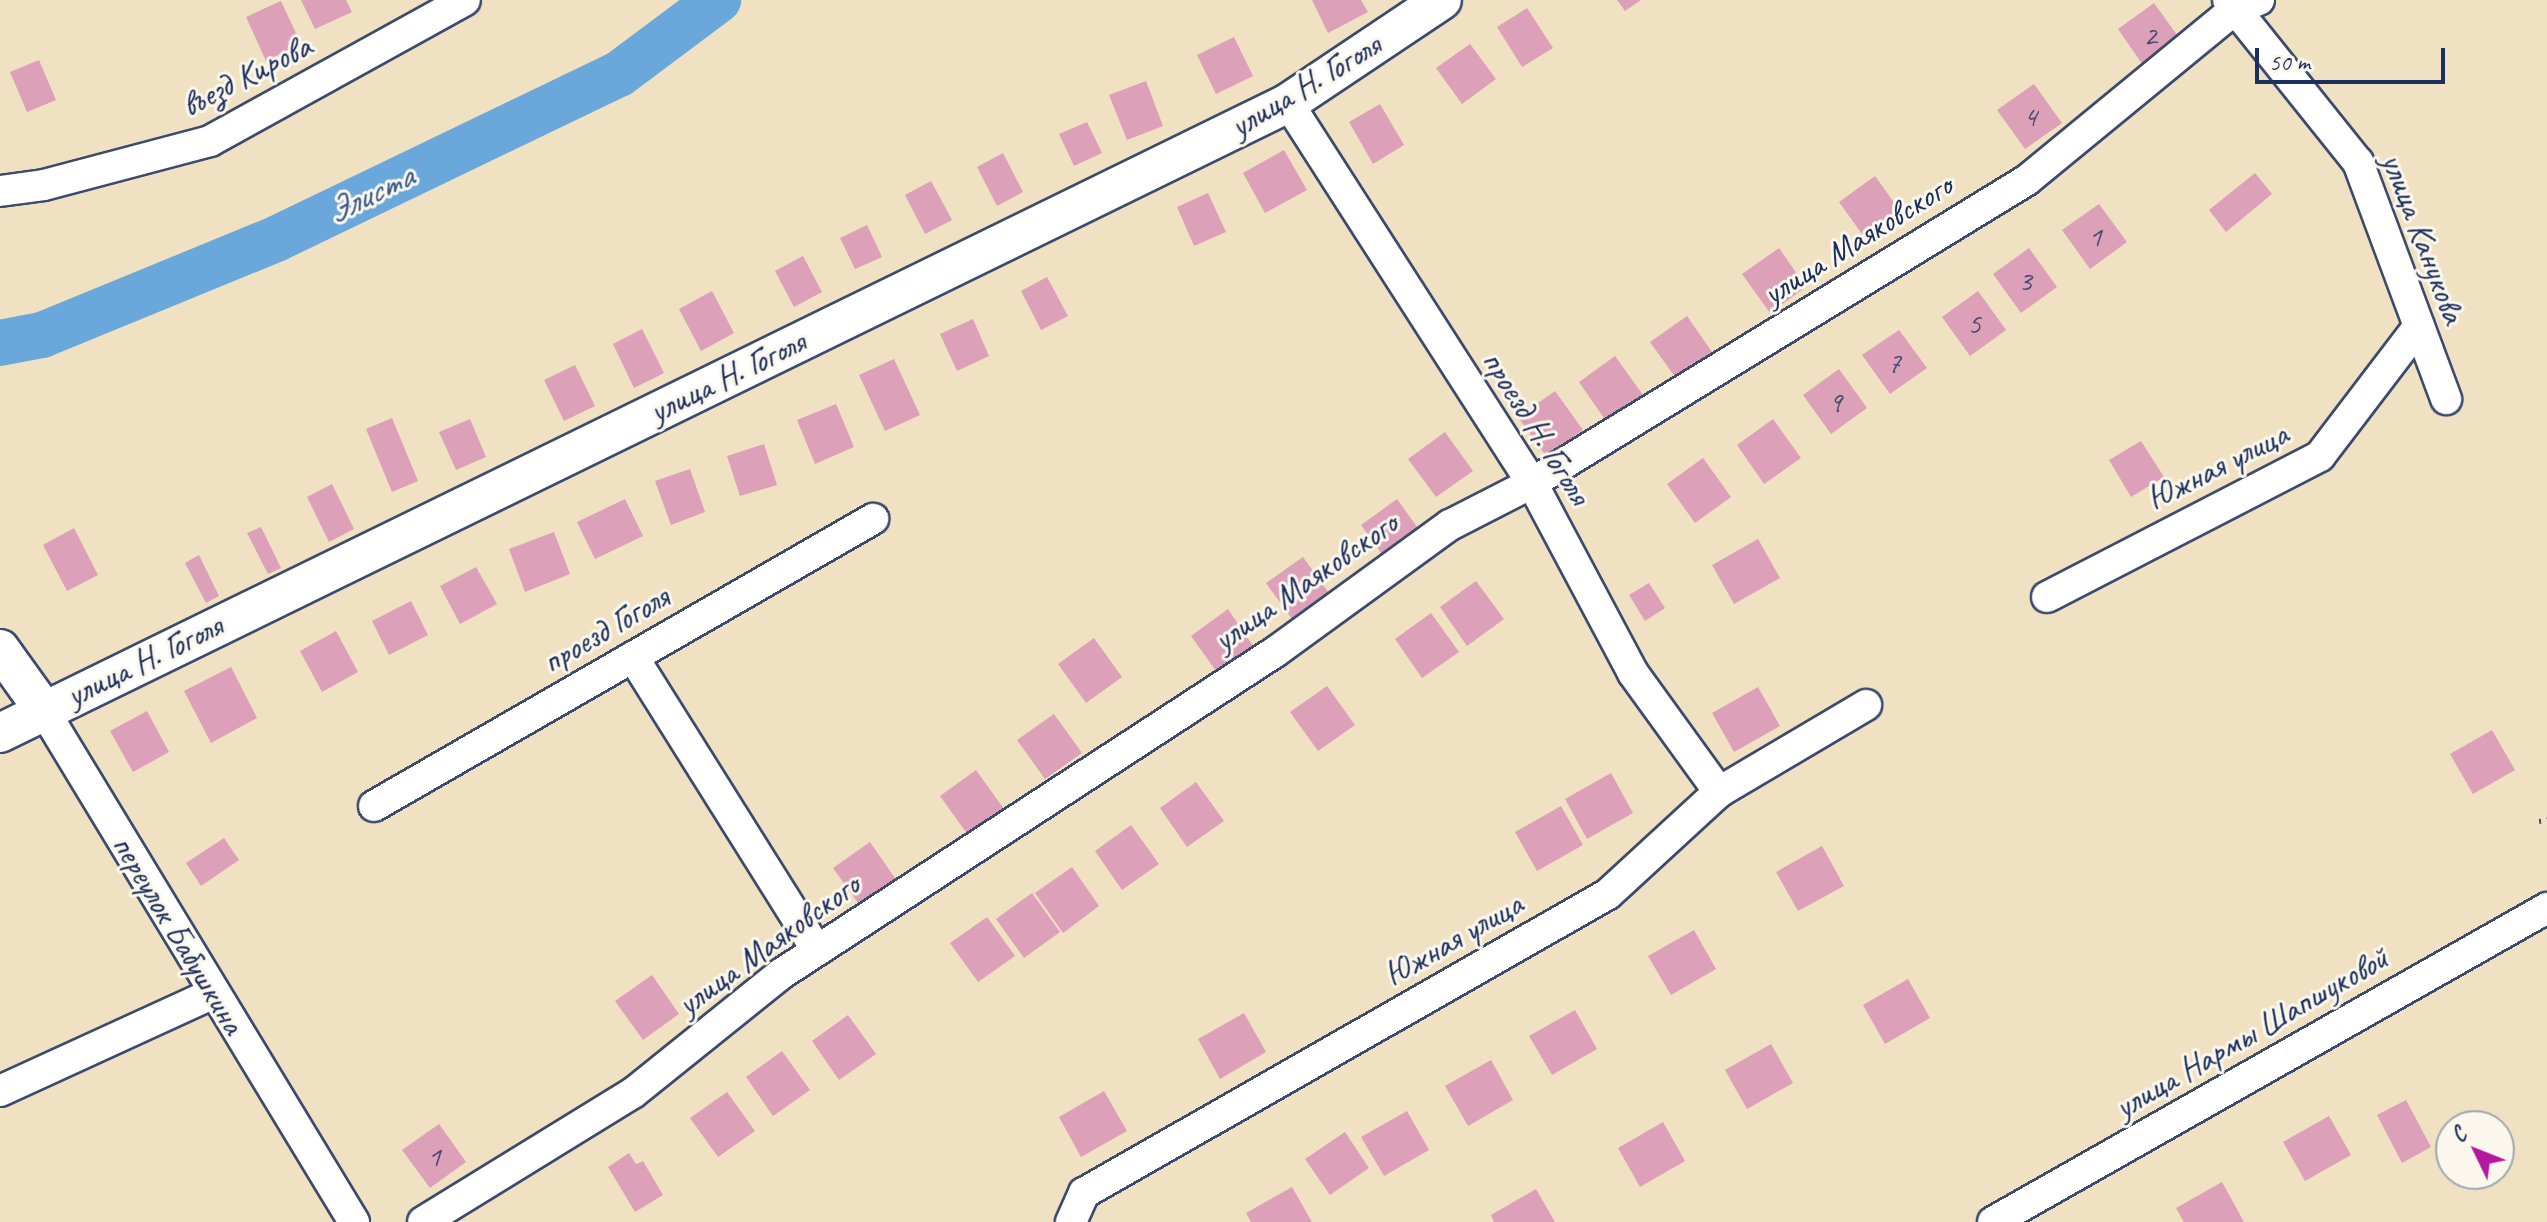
<!DOCTYPE html>
<meta charset="utf-8">
<style>
body{margin:0}
#map{position:relative;width:2547px;height:1222px;overflow:hidden;background:#efe1c2;font-family:Caveat,sans-serif}
div>[style]{position:absolute}
[style*='--x']{left:calc(var(--x)*1px);top:calc(var(--y)*1px);width:calc(var(--w)*1px);rotate:calc(var(--a)*1deg)}
.river>*{height:46px;margin:-23px;padding:0 23px;transform-origin:23px;border-radius:23px;background:#6aa8dc}
.building>*{inset:0;background:#dda0b9}
.path>*{height:5px;margin-top:-2.5px;transform-origin:0;background:repeating-linear-gradient(90deg,#3b4a6d 0 2px,transparent 0 8px)}
.roads{filter:drop-shadow(2px 0 #3b4a6d) drop-shadow(-2px 0 #3b4a6d) drop-shadow(0 2px #3b4a6d) drop-shadow(0 -2px #3b4a6d)}
.minor>*{height:30px;margin:-15px;padding:0 15px;transform-origin:15px;border-radius:15px;background:#fff}
.tertiary>*{height:38px;margin:-19px;padding:0 19px;transform-origin:19px;border-radius:19px;background:#fff}
span{translate:-50% -50%;white-space:nowrap;text-align:center;line-height:1.15;-webkit-text-stroke:6px #fbf7ec;paint-order:stroke}
.number-label{font-size:30px;color:#4c4b75}
.number-label span{-webkit-text-stroke-width:0}
.street-label{font-size:34px;color:#1b2f5e}
.water-label{font-size:36px;color:#37598a;font-style:italic}
.north{position:absolute;left:2435px;top:1110px;width:80px;height:80px;box-sizing:border-box;background:#fbf7ec;border:2px solid #a1a7b3;border-radius:50%;rotate:313deg;font-size:22px;font-weight:700;line-height:32px;text-align:center;color:#1b2f5e}
.north::after{content:'';display:block;margin:auto;width:28px;height:36px;background:#b5179e;clip-path:polygon(50% 0,100% 100%,50% 72%,0 100%)}
.scale{position:absolute;left:2255px;top:48px;width:190px;height:36px;box-sizing:border-box;border:4px solid #1b2f5e;border-top:0;padding-left:10px;font-size:24px;line-height:28px;white-space:nowrap;color:#1b2f5e;-webkit-text-stroke:6px #fbf7ec;paint-order:stroke}
</style>
<div id="map">
<div class="river">
<div style="--x:0;--y:343;--w:43;--a:-10.8"></div>
<div style="--x:42;--y:335;--w:255;--a:-22.3"></div>
<div style="--x:278;--y:238;--w:378;--a:-25.7"></div>
<div style="--x:619;--y:74;--w:124;--a:-36.8"></div>
</div>
<div class="building">
<div style="clip-path:polygon(301px 0,346px 0,352px 12px,315px 29px)"></div>
<div style="clip-path:polygon(1312px 0,1361px 0,1368px 12px,1328px 33px)"></div>
<div style="clip-path:polygon(1617px 0,1641px 0,1625px 11px)"></div>
<div style="clip-path:polygon(281px 1px,301px 44px,266px 61px,246px 17px)"></div>
<div style="clip-path:polygon(2154px 3px,2182px 42px,2145px 68px,2118px 29px)"></div>
<div style="clip-path:polygon(1527px 8px,1553px 48px,1522px 67px,1497px 27px)"></div>
<div style="clip-path:polygon(1234px 37px,1253px 76px,1216px 94px,1197px 55px)"></div>
<div style="clip-path:polygon(1470px 44px,1496px 79px,1462px 104px,1436px 68px)"></div>
<div style="clip-path:polygon(39px 60px,56px 100px,27px 112px,10px 72px)"></div>
<div style="clip-path:polygon(1146px 81px,1163px 126px,1127px 140px,1109px 95px)"></div>
<div style="clip-path:polygon(2034px 84px,2062px 123px,2025px 149px,1997px 110px)"></div>
<div style="clip-path:polygon(1380px 104px,1404px 145px,1373px 164px,1349px 122px)"></div>
<div style="clip-path:polygon(1087px 122px,1102px 153px,1074px 166px,1059px 134px)"></div>
<div style="clip-path:polygon(1284px 150px,1307px 190px,1265px 213px,1243px 173px)"></div>
<div style="clip-path:polygon(1003px 153px,1023px 192px,997px 206px,977px 167px)"></div>
<div style="clip-path:polygon(2255px 173px,2272px 194px,2226px 232px,2209px 210px)"></div>
<div style="clip-path:polygon(1875px 176px,1903px 215px,1867px 241px,1839px 202px)"></div>
<div style="clip-path:polygon(931px 181px,952px 220px,925px 234px,905px 195px)"></div>
<div style="clip-path:polygon(1208px 193px,1226px 232px,1194px 246px,1177px 207px)"></div>
<div style="clip-path:polygon(2099px 204px,2127px 242px,2090px 269px,2062px 230px)"></div>
<div style="clip-path:polygon(867px 225px,882px 257px,855px 269px,840px 238px)"></div>
<div style="clip-path:polygon(1779px 248px,1806px 287px,1770px 313px,1742px 274px)"></div>
<div style="clip-path:polygon(2029px 248px,2057px 287px,2021px 313px,1993px 274px)"></div>
<div style="clip-path:polygon(803px 256px,822px 292px,794px 307px,775px 271px)"></div>
<div style="clip-path:polygon(1047px 277px,1068px 316px,1041px 330px,1021px 291px)"></div>
<div style="clip-path:polygon(712px 291px,734px 333px,701px 351px,679px 309px)"></div>
<div style="clip-path:polygon(1978px 291px,2006px 330px,1970px 356px,1942px 317px)"></div>
<div style="clip-path:polygon(1687px 316px,1714px 355px,1678px 381px,1650px 342px)"></div>
<div style="clip-path:polygon(973px 319px,989px 356px,957px 371px,940px 334px)"></div>
<div style="clip-path:polygon(642px 329px,664px 373px,634px 388px,613px 344px)"></div>
<div style="clip-path:polygon(1899px 330px,1927px 368px,1890px 394px,1862px 355px)"></div>
<div style="clip-path:polygon(1615px 356px,1643px 395px,1606px 421px,1579px 382px)"></div>
<div style="clip-path:polygon(894px 359px,920px 415px,885px 431px,859px 375px)"></div>
<div style="clip-path:polygon(575px 365px,595px 406px,564px 421px,544px 380px)"></div>
<div style="clip-path:polygon(1839px 369px,1867px 408px,1831px 434px,1803px 395px)"></div>
<div style="clip-path:polygon(1555px 391px,1583px 430px,1546px 456px,1518px 417px)"></div>
<div style="clip-path:polygon(836px 404px,854px 447px,815px 464px,797px 420px)"></div>
<div style="clip-path:polygon(392px 418px,418px 481px,392px 492px,366px 429px)"></div>
<div style="clip-path:polygon(470px 419px,486px 457px,456px 470px,439px 432px)"></div>
<div style="clip-path:polygon(1773px 419px,1801px 458px,1764px 484px,1737px 445px)"></div>
<div style="clip-path:polygon(1445px 432px,1473px 471px,1436px 497px,1408px 459px)"></div>
<div style="clip-path:polygon(2141px 441px,2164px 477px,2131px 497px,2109px 460px)"></div>
<div style="clip-path:polygon(764px 444px,777px 485px,740px 496px,727px 456px)"></div>
<div style="clip-path:polygon(1703px 458px,1731px 497px,1695px 523px,1667px 484px)"></div>
<div style="clip-path:polygon(690px 469px,705px 512px,671px 525px,655px 481px)"></div>
<div style="clip-path:polygon(332px 484px,354px 529px,329px 542px,307px 497px)"></div>
<div style="clip-path:polygon(625px 499px,643px 536px,595px 559px,577px 522px)"></div>
<div style="clip-path:polygon(1397px 499px,1425px 538px,1389px 564px,1361px 525px)"></div>
<div style="clip-path:polygon(261px 527px,281px 568px,268px 574px,247px 533px)"></div>
<div style="clip-path:polygon(74px 528px,98px 575px,67px 591px,43px 545px)"></div>
<div style="clip-path:polygon(554px 532px,570px 574px,525px 592px,509px 549px)"></div>
<div style="clip-path:polygon(1758px 539px,1780px 578px,1734px 604px,1712px 565px)"></div>
<div style="clip-path:polygon(199px 555px,219px 596px,206px 603px,185px 563px)"></div>
<div style="clip-path:polygon(1303px 557px,1331px 596px,1294px 622px,1266px 583px)"></div>
<div style="clip-path:polygon(476px 567px,497px 604px,460px 624px,440px 586px)"></div>
<div style="clip-path:polygon(1476px 581px,1504px 619px,1467px 646px,1440px 607px)"></div>
<div style="clip-path:polygon(1649px 583px,1665px 608px,1645px 621px,1629px 595px)"></div>
<div style="clip-path:polygon(411px 601px,428px 635px,389px 655px,372px 621px)"></div>
<div style="clip-path:polygon(1228px 609px,1255px 649px,1219px 675px,1191px 636px)"></div>
<div style="clip-path:polygon(1431px 613px,1459px 652px,1422px 678px,1395px 639px)"></div>
<div style="clip-path:polygon(336px 631px,358px 672px,322px 692px,300px 651px)"></div>
<div style="clip-path:polygon(1094px 638px,1122px 677px,1086px 703px,1058px 664px)"></div>
<div style="clip-path:polygon(231px 667px,257px 718px,211px 743px,184px 691px)"></div>
<div style="clip-path:polygon(1327px 686px,1355px 725px,1318px 751px,1290px 712px)"></div>
<div style="clip-path:polygon(1758px 687px,1780px 726px,1734px 752px,1712px 713px)"></div>
<div style="clip-path:polygon(147px 711px,169px 752px,133px 772px,110px 731px)"></div>
<div style="clip-path:polygon(1054px 714px,1082px 753px,1045px 779px,1017px 740px)"></div>
<div style="clip-path:polygon(2492px 730px,2515px 770px,2473px 794px,2450px 754px)"></div>
<div style="clip-path:polygon(976px 770px,1004px 809px,968px 835px,940px 796px)"></div>
<div style="clip-path:polygon(1611px 773px,1633px 813px,1587px 839px,1565px 799px)"></div>
<div style="clip-path:polygon(1196px 782px,1224px 821px,1187px 847px,1160px 808px)"></div>
<div style="clip-path:polygon(1561px 806px,1583px 845px,1537px 871px,1515px 832px)"></div>
<div style="clip-path:polygon(1131px 825px,1159px 864px,1122px 890px,1095px 851px)"></div>
<div style="clip-path:polygon(224px 838px,239px 860px,201px 886px,186px 863px)"></div>
<div style="clip-path:polygon(870px 842px,897px 881px,861px 907px,833px 868px)"></div>
<div style="clip-path:polygon(1822px 846px,1844px 886px,1798px 911px,1776px 872px)"></div>
<div style="clip-path:polygon(1072px 867px,1099px 906px,1063px 933px,1035px 893px)"></div>
<div style="clip-path:polygon(1032px 893px,1060px 932px,1024px 958px,996px 919px)"></div>
<div style="clip-path:polygon(987px 917px,1015px 956px,978px 982px,950px 943px)"></div>
<div style="clip-path:polygon(1694px 930px,1716px 969px,1671px 995px,1648px 956px)"></div>
<div style="clip-path:polygon(652px 975px,679px 1014px,643px 1040px,615px 1001px)"></div>
<div style="clip-path:polygon(1908px 979px,1930px 1018px,1885px 1044px,1863px 1005px)"></div>
<div style="clip-path:polygon(1575px 1010px,1597px 1049px,1552px 1075px,1529px 1036px)"></div>
<div style="clip-path:polygon(1244px 1013px,1266px 1052px,1220px 1079px,1198px 1039px)"></div>
<div style="clip-path:polygon(848px 1015px,876px 1054px,839px 1080px,812px 1041px)"></div>
<div style="clip-path:polygon(1771px 1044px,1793px 1083px,1747px 1109px,1725px 1070px)"></div>
<div style="clip-path:polygon(782px 1051px,810px 1090px,773px 1116px,746px 1077px)"></div>
<div style="clip-path:polygon(1491px 1060px,1513px 1100px,1468px 1126px,1445px 1086px)"></div>
<div style="clip-path:polygon(1104px 1091px,1127px 1131px,1081px 1157px,1059px 1117px)"></div>
<div style="clip-path:polygon(727px 1092px,755px 1131px,718px 1157px,690px 1118px)"></div>
<div style="clip-path:polygon(2406px 1100px,2431px 1147px,2402px 1163px,2377px 1115px)"></div>
<div style="clip-path:polygon(1407px 1111px,1429px 1150px,1384px 1176px,1361px 1137px)"></div>
<div style="clip-path:polygon(2329px 1116px,2351px 1155px,2305px 1181px,2283px 1142px)"></div>
<div style="clip-path:polygon(1663px 1122px,1685px 1161px,1640px 1187px,1618px 1148px)"></div>
<div style="clip-path:polygon(439px 1124px,466px 1162px,430px 1188px,402px 1150px)"></div>
<div style="clip-path:polygon(1345px 1132px,1369px 1168px,1330px 1195px,1305px 1159px)"></div>
<div style="clip-path:polygon(629px 1153px,636px 1164px,643px 1161px,663px 1195px,635px 1212px,608px 1167px)"></div>
<div style="clip-path:polygon(2222px 1182px,2244px 1222px,2184px 1222px,2176px 1208px)"></div>
<div style="clip-path:polygon(1292px 1187px,1312px 1222px,1251px 1222px,1246px 1213px)"></div>
<div style="clip-path:polygon(1536px 1189px,1555px 1222px,1494px 1222px,1491px 1215px)"></div>
</div>
<div class="path">
<div style="--x:2539;--y:821;--w:8;--a:-14"></div>
</div>
<div class="roads">
<div class="minor">
<div style="--x:2228;--y:0;--w:208;--a:51.3"></div>
<div style="--x:2358;--y:162;--w:253;--a:69.6"></div>
<div style="--x:1288;--y:103;--w:452;--a:57.3"></div>
<div style="--x:1532;--y:483;--w:215;--a:62"></div>
<div style="--x:1633;--y:673;--w:147;--a:54.1"></div>
<div style="--x:0;--y:191;--w:44;--a:-7.8"></div>
<div style="--x:44;--y:185;--w:172;--a:-14.8"></div>
<div style="--x:210;--y:141;--w:291;--a:-28.9"></div>
<div style="--x:2047;--y:597;--w:307;--a:-27.3"></div>
<div style="--x:2320;--y:456;--w:163;--a:-52.7"></div>
<div style="--x:633;--y:657;--w:346;--a:57.9"></div>
<div style="--x:43;--y:709;--w:600;--a:58.77"></div>
<div style="--x:374;--y:806;--w:576;--a:-29.91"></div>
<div style="--x:0;--y:1091;--w:235;--a:-24.6"></div>
<div style="--x:423;--y:1222;--w:246;--a:-31.6"></div>
<div style="--x:633;--y:1093;--w:190;--a:-38.8"></div>
<div style="--x:781;--y:974;--w:590;--a:-33.1"></div>
<div style="--x:1275;--y:652;--w:216;--a:-36"></div>
<div style="--x:1450;--y:525;--w:92;--a:-27.1"></div>
<div style="--x:1532;--y:483;--w:580;--a:-31.47"></div>
<div style="--x:2027;--y:180;--w:268;--a:-39.4"></div>
<div style="--x:2234;--y:10;--w:27;--a:-22"></div>
<div style="--x:1071;--y:1222;--w:32;--a:-66"></div>
<div style="--x:1084;--y:1193;--w:603;--a:-29.71"></div>
<div style="--x:1608;--y:894;--w:151;--a:-42.6"></div>
<div style="--x:1719;--y:792;--w:171;--a:-30.6"></div>
<div style="--x:1993;--y:1222;--w:637;--a:-29.54"></div>
</div>
<div class="tertiary">
<div style="--x:0;--y:649;--w:74;--a:54.4"></div>
<div style="--x:0;--y:733;--w:1434;--a:-26.06"></div>
<div style="--x:1288;--y:103;--w:185;--a:-33.8"></div>
</div>
</div>
<div class="number-label">
<span style="left:2150px;top:35px">2</span>
<span style="left:2030px;top:116px">4</span>
<span style="left:2095px;top:236px">1</span>
<span style="left:2025px;top:280px">3</span>
<span style="left:1974px;top:323px">5</span>
<span style="left:1894px;top:362px">7</span>
<span style="left:1835px;top:402px">9</span>
<span style="left:434px;top:1156px">1</span>
</div>
<div class="street-label">
<span style="left:246px;top:75px;rotate:-27deg">въезд Кирова</span>
<span style="left:1305px;top:85px;rotate:-31deg">улица Н. Гоголя</span>
<span style="left:2424px;top:238px;rotate:69deg">улица Канукова</span>
<span style="left:1857px;top:239px;rotate:-32deg">улица Маяковского</span>
<span style="left:727px;top:376px;rotate:-26deg">улица Н. Гоголя</span>
<span style="left:1537px;top:427px;rotate:58deg">проезд Н. Гоголя</span>
<span style="left:2217px;top:466px;rotate:-27deg">Южная улица</span>
<span style="left:1305px;top:581px;rotate:-35deg">улица Маяковского</span>
<span style="left:605px;top:629px;rotate:-30deg">проезд Гоголя</span>
<span style="left:144px;top:660px;rotate:-26deg">улица Н. Гоголя</span>
<span style="left:179px;top:934px;rotate:59deg">переулок Бабушкина</span>
<span style="left:1453px;top:939px;rotate:-30deg">Южная улица</span>
<span style="left:768px;top:944px;rotate:-36deg">улица Маяковского</span>
<span style="left:2251px;top:1032px;rotate:-30deg">улица Нармы Шапшуковой</span>
</div>
<div class="water-label">
<span style="left:370px;top:194px;rotate:-26deg">Элиста</span>
</div>
<div class="north">С</div>
<div class="scale">50 m</div>
</div>
